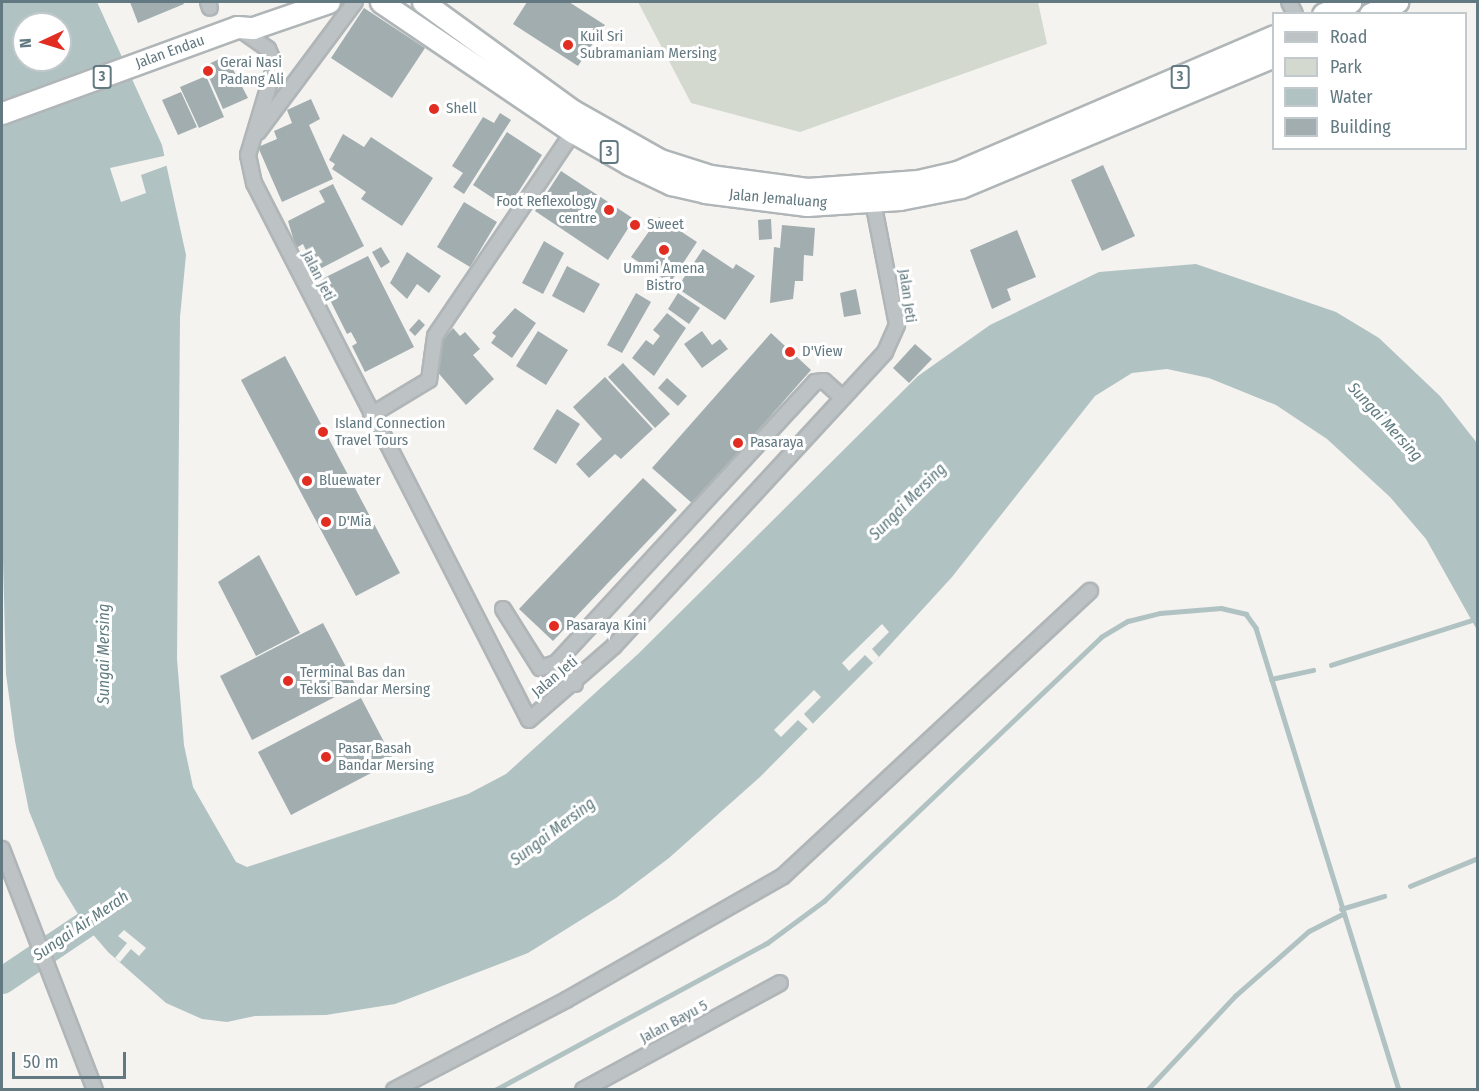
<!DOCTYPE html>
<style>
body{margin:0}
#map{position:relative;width:1479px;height:1091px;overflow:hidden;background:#f4f3f0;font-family:"Fira Sans Condensed",sans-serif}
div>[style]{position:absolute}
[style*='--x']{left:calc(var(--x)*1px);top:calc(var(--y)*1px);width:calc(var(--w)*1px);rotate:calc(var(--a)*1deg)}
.green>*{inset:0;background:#d4d9cf}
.water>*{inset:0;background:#b1c2c3}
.pier>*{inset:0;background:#f4f3f0}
.stream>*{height:4.5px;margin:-2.25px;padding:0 2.25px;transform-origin:2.25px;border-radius:2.25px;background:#b1c2c3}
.river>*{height:27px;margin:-13.5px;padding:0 13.5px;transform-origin:13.5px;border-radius:13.5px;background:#b1c2c3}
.building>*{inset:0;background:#a1adaf}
.roads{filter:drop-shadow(2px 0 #b0b5b7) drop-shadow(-2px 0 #b0b5b7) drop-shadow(0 2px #b0b5b7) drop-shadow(0 -2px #b0b5b7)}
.minor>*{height:14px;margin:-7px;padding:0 7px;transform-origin:7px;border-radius:7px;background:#bdc2c4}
.trunk>*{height:21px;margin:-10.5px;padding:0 10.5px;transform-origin:10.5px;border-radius:10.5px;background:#fff}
.dots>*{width:16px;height:16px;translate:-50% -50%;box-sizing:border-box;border:3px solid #fff;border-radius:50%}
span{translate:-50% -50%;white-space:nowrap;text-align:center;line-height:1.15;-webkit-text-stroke:6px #fff;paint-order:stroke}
.shield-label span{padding:2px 4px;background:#fff;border:2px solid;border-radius:4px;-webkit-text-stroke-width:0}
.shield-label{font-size:14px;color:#637981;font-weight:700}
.poi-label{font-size:15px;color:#637981}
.left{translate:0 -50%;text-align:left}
.right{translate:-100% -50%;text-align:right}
.street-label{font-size:15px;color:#637981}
.water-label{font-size:16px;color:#5f7b7f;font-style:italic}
.frame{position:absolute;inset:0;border:3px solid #637981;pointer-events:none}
.legend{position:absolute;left:1272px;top:12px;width:195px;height:138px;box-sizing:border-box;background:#fff;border:2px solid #c1c9cd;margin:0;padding:8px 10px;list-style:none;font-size:18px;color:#637981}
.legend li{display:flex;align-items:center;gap:12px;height:30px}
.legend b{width:30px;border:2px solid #c1c9cd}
.north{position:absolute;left:12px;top:12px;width:60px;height:60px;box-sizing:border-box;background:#fff;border:2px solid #c1c9cd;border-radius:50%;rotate:266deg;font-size:16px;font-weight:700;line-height:24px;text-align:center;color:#637981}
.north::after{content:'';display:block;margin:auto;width:21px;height:27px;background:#e12d22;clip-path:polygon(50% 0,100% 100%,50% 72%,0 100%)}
.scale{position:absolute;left:12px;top:1052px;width:114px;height:27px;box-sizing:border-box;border:3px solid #637981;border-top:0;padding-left:8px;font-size:18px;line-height:21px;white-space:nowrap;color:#637981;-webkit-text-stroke:4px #fff;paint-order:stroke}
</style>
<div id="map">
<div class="green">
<div style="clip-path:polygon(638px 2px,1038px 2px,1047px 44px,800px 132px,691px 103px)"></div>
</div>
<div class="water">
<div style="clip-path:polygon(evenodd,2px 2px,97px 2px,162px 145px,186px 255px,180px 317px,177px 659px,184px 745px,193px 787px,236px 862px,247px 867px,468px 794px,506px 774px,638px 654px,918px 376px,990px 325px,1099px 272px,1196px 264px,1336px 312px,1379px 338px,1440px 396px,1477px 443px,1477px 630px,1426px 539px,1390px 497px,1327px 439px,1276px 405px,1209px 378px,1167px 369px,1132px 373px,1095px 396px,952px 577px,879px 657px,760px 777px,669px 858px,616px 898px,528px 953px,395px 1004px,326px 1015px,255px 1016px,227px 1022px,202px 1019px,166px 1003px,108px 952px,84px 924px,56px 878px,29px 811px,15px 741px,6px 674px,2px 523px,2px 2px,24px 24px,60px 24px,60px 60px,24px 60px,24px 24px)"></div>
</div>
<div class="pier">
<div style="clip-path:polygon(168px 155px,171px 164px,141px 175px,146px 193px,121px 202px,110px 168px)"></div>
<div style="clip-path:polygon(882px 624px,889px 632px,872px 649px,879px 657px,873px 663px,865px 655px,849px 671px,842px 663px)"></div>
<div style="clip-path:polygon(814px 690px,821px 697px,804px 714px,815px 726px,810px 731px,798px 720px,781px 737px,774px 730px)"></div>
<div style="clip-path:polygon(124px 930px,146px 948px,139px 956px,131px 949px,120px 962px,115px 958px,127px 943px,118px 936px)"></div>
</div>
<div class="stream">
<div style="--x:1331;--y:665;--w:154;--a:-17.7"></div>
<div style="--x:1271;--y:679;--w:43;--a:-12.1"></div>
<div style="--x:1410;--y:886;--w:74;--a:-22.4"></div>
<div style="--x:1341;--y:909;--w:45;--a:-16.8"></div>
<div style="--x:495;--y:1090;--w:309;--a:-28.4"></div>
<div style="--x:767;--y:943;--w:71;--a:-36.4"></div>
<div style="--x:824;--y:901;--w:383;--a:-43.6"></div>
<div style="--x:1101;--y:637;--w:31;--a:-31"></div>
<div style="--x:1128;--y:621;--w:33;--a:-14"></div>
<div style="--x:1160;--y:613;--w:61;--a:-4.7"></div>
<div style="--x:1221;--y:608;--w:26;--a:13"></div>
<div style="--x:1246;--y:614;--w:17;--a:54"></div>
<div style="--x:1256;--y:628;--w:484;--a:72.8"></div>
<div style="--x:1147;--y:1090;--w:129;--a:-46.9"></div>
<div style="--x:1235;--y:996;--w:98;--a:-41.3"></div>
<div style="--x:1309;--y:931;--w:37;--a:-27"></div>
</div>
<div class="river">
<div style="--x:2;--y:980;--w:136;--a:-33.9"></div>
</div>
<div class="building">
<div style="clip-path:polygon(130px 2px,183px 2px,184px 4px,138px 23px)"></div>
<div style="clip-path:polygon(527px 2px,569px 2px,605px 25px,578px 66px,513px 24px)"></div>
<div style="clip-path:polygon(364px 8px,425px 48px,392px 98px,331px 58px)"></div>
<div style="clip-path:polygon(226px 56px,248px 98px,223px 109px,204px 66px)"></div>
<div style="clip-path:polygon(206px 76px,224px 117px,199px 128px,180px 87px)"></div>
<div style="clip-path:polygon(181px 92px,197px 127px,178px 135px,162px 100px)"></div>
<div style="clip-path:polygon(311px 99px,320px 119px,309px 125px,333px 179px,282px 202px,258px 147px,277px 139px,274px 131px,292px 123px,287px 110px)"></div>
<div style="clip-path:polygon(500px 113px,511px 120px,464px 194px,453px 187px,463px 173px,452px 166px,483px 117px,494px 123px)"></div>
<div style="clip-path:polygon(507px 132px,542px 155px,508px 208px,473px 185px)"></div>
<div style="clip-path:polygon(343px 134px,364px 147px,371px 137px,433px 178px,402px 226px,361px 199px,366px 192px,332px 169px,335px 164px,329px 160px)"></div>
<div style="clip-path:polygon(1103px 165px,1135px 236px,1102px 251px,1071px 180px)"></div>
<div style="clip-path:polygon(561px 171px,634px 219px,608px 260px,535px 211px)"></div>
<div style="clip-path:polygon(333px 184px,364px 246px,316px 271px,303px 244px,296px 248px,288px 221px,325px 202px,319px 191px)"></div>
<div style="clip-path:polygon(464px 202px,497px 222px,470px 267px,437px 247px)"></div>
<div style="clip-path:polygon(659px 217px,697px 242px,670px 283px,631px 257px)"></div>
<div style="clip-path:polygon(771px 219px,772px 239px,759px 240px,758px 220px)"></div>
<div style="clip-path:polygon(782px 225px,815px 228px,813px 256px,804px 255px,803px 281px,795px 281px,793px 299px,770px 303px,774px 247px,780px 248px)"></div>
<div style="clip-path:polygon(1017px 230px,1036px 277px,1007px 289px,1011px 300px,992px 309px,970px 250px)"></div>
<div style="clip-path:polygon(544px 241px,564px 253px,543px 294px,522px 283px)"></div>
<div style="clip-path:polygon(381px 247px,390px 262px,381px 268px,372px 252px)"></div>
<div style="clip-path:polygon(703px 249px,733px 269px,736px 264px,755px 276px,725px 320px,677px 288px)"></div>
<div style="clip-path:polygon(407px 252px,441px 276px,429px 293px,417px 284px,407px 299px,390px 283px)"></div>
<div style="clip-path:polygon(368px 256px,414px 347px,365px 372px,352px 346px,357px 343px,351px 332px,347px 334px,320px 280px)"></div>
<div style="clip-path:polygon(567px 266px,600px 284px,584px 313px,552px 296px)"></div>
<div style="clip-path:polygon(856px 289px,861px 314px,844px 317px,840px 293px)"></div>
<div style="clip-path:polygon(636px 293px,651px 302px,622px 353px,607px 345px)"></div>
<div style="clip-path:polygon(678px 293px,700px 308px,689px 324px,668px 309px)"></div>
<div style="clip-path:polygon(515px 308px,536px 323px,512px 358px,491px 343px,496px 336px,492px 333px)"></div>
<div style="clip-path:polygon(667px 313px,686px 328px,654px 376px,632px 358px,646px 340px,653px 345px,660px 336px,653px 330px)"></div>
<div style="clip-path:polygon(419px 319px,425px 325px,415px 336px,409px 330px)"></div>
<div style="clip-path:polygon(453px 328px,460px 336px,465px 332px,480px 349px,473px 355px,494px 379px,466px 405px,434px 368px,439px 363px,431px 354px)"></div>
<div style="clip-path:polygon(538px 331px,568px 350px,546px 385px,516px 366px)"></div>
<div style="clip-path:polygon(702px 331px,712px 345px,720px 339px,728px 349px,702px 368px,684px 344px)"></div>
<div style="clip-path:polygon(771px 333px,811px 370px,693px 504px,652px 468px)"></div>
<div style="clip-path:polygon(915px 344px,932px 359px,909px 383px,893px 368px)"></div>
<div style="clip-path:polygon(285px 356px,400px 573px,356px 596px,241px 380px)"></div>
<div style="clip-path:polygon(623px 363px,670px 414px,655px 428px,608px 377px)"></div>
<div style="clip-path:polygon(605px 377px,653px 429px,621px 459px,615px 454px,589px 478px,576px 464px,602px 439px,573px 407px)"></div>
<div style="clip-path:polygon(667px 378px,687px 396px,678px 406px,658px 388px)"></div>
<div style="clip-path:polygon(557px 409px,580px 424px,556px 464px,533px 449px)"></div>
<div style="clip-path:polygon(643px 478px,677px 510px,553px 641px,519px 609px)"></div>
<div style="clip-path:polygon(259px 555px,300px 633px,256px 656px,218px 582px)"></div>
<div style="clip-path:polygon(323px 623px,356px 686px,252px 740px,220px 676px)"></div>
<div style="clip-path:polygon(361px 698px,394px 761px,291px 815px,258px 752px)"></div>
</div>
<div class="roads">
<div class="minor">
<div style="--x:208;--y:2;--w:6;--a:72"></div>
<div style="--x:1289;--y:2;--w:13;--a:63"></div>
<div style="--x:241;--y:30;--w:33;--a:35"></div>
<div style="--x:268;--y:49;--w:17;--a:66"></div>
<div style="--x:275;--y:65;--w:94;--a:106.7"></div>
<div style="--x:248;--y:155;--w:29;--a:78"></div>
<div style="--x:254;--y:183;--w:603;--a:62.88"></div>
<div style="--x:529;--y:720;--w:113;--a:-41"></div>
<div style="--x:614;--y:646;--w:400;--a:-47.3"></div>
<div style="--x:885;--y:352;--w:30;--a:-66"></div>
<div style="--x:897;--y:325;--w:126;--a:-101"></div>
<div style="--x:258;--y:132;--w:162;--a:-53.3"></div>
<div style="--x:371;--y:415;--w:68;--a:-31.1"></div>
<div style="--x:429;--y:380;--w:44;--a:-82.2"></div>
<div style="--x:435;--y:336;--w:246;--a:-55.9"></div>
<div style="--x:503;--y:609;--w:70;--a:57.9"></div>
<div style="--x:540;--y:668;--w:17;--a:-17"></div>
<div style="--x:575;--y:684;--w:28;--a:-132"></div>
<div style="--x:556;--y:663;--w:382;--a:-47.3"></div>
<div style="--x:815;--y:382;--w:9;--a:-6"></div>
<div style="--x:824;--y:381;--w:25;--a:42"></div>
<div style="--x:2;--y:849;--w:258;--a:68.9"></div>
<div style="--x:394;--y:1090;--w:194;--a:-27.6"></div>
<div style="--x:566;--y:1000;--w:250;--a:-29.7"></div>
<div style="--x:783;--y:876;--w:419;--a:-42.9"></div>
<div style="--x:583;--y:1090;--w:224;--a:-28.5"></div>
</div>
<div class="trunk">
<div style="--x:381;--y:2;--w:232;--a:34.1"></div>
<div style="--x:573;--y:132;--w:64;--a:29.7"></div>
<div style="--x:629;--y:164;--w:47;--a:25.5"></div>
<div style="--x:671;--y:184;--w:35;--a:13"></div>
<div style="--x:705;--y:192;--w:103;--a:7.3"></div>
<div style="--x:807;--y:205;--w:93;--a:-3.7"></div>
<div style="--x:900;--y:199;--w:62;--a:-11.1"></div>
<div style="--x:961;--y:187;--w:339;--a:-22.7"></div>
<div style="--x:423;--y:2;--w:185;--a:36"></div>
<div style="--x:573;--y:111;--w:100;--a:29.4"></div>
<div style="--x:660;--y:160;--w:52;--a:17.7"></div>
<div style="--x:710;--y:176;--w:98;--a:7.6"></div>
<div style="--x:807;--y:189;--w:111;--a:-4.1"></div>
<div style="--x:918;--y:181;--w:40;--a:-13"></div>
<div style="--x:957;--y:172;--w:345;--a:-23.2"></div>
<div style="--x:1323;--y:14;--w:30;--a:-24"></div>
<div style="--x:1370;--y:14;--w:30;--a:-24"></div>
<div style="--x:2;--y:113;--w:250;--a:-20.1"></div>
<div style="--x:237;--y:27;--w:16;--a:4"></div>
<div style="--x:253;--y:28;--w:80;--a:-18.9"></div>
</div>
</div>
<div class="dots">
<div style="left:568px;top:45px;background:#e12d22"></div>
<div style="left:208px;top:71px;background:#e12d22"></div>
<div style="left:434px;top:109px;background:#e12d22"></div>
<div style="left:609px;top:210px;background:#e12d22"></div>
<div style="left:635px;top:225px;background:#e12d22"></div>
<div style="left:664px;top:250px;background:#e12d22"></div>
<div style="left:790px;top:352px;background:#e12d22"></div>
<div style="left:323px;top:432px;background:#e12d22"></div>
<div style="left:738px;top:443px;background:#e12d22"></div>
<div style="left:307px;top:481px;background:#e12d22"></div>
<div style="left:326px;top:522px;background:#e12d22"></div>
<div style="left:554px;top:626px;background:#e12d22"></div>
<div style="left:288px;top:681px;background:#e12d22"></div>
<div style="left:326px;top:757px;background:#e12d22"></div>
</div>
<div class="shield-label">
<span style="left:102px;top:77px">3</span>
<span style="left:1180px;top:77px">3</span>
<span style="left:609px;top:152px">3</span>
</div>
<div class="poi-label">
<span class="left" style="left:580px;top:45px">Kuil Sri<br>Subramaniam Mersing</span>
<span class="left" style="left:220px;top:71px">Gerai Nasi<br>Padang Ali</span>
<span class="left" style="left:446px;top:109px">Shell</span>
<span class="right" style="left:597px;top:210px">Foot Reflexology<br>centre</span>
<span class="left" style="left:647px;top:225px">Sweet</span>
<span style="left:664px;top:277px">Ummi Amena<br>Bistro</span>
<span class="left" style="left:802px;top:352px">D'View</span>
<span class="left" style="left:335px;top:432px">Island Connection<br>Travel Tours</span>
<span class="left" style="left:750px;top:443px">Pasaraya</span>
<span class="left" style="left:319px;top:481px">Bluewater</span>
<span class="left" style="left:338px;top:522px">D'Mia</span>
<span class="left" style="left:566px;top:626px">Pasaraya Kini</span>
<span class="left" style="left:300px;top:681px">Terminal Bas dan<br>Teksi Bandar Mersing</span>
<span class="left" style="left:338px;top:757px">Pasar Basah<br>Bandar Mersing</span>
</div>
<div class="street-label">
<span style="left:170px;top:52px;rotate:-20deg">Jalan Endau</span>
<span style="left:778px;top:199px;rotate:5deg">Jalan Jemaluang</span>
<span style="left:318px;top:276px;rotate:63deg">Jalan Jeti</span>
<span style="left:907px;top:296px;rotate:82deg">Jalan Jeti</span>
<span style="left:555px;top:677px;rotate:-40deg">Jalan Jeti</span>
<span style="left:674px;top:1022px;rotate:-28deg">Jalan Bayu 5</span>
</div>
<div class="water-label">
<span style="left:1385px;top:422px;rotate:47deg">Sungai Mersing</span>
<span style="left:908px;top:502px;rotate:-45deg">Sungai Mersing</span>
<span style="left:104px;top:654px;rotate:-90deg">Sungai Mersing</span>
<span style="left:553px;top:832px;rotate:-37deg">Sungai Mersing</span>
<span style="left:81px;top:926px;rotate:-34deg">Sungai Air Merah</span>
</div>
<div class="frame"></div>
<ul class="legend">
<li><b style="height:8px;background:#bdc2c4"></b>Road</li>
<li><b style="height:16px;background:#d4d9cf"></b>Park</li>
<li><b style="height:16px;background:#b1c2c3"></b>Water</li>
<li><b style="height:16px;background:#a1adaf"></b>Building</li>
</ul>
<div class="north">N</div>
<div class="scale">50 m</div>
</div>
